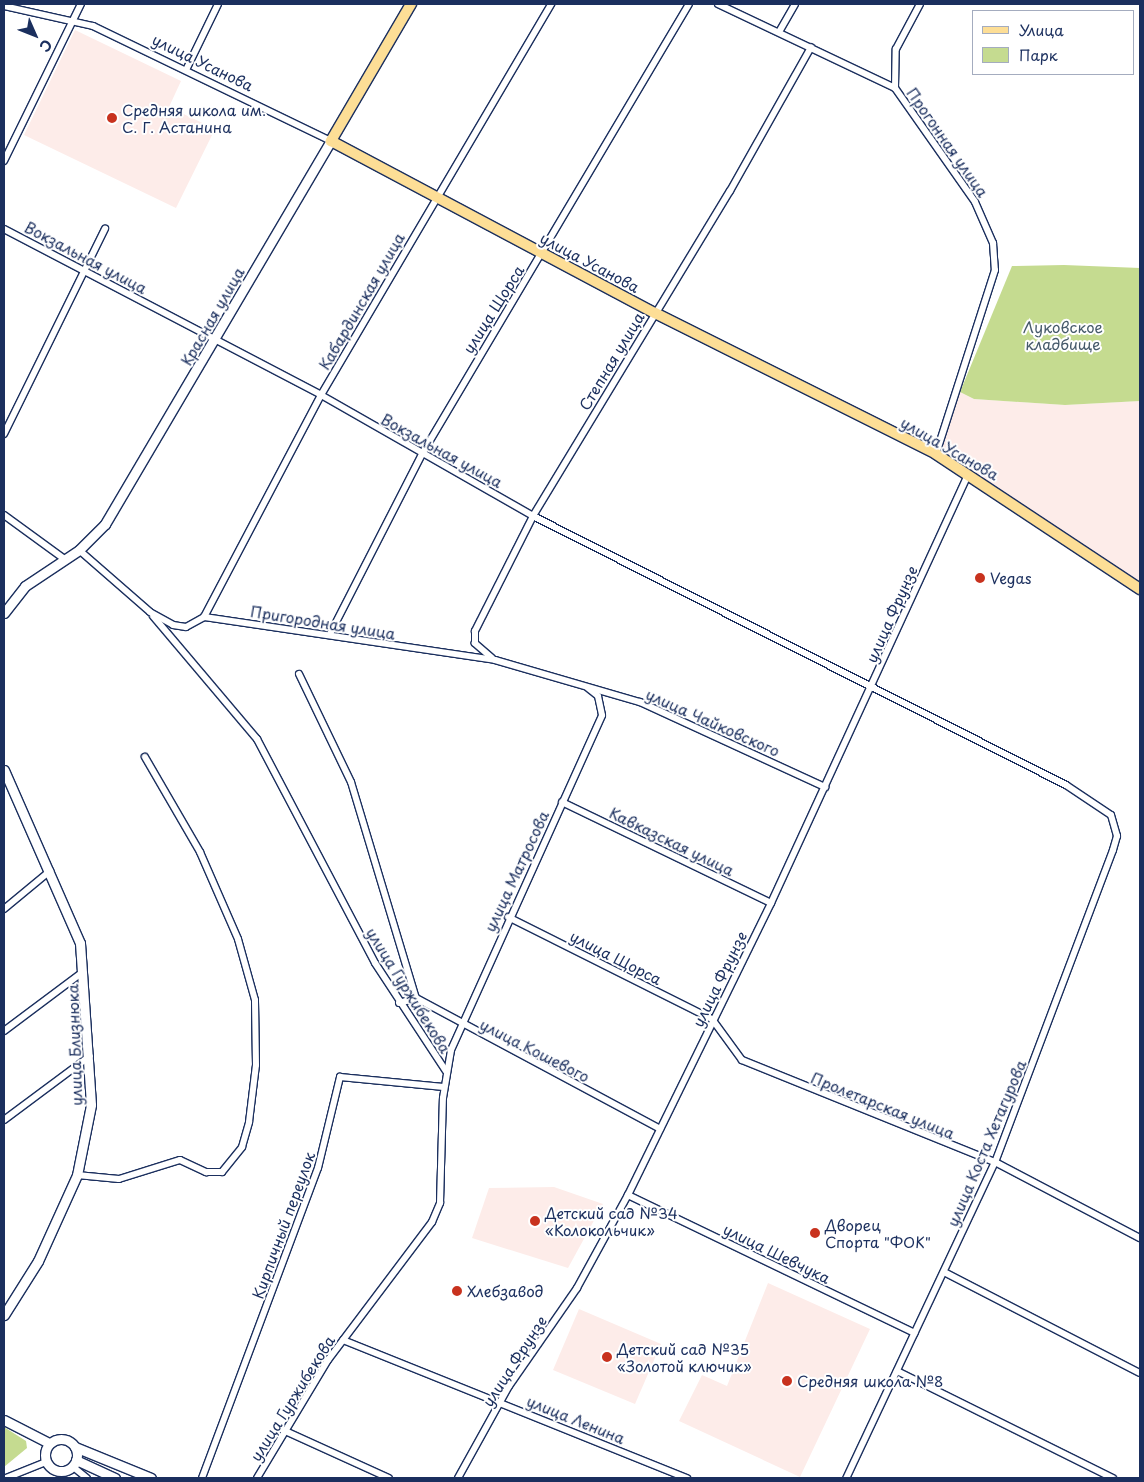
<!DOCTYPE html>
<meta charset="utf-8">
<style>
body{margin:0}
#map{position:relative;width:1144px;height:1482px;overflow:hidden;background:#fff;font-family:"Playpen Sans",sans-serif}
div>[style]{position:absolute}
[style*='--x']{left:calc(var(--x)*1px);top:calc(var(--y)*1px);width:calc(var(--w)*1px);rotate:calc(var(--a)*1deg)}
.built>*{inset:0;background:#fdece9}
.green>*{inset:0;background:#c5db90}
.roads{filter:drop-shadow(1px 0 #1b2f5e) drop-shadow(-1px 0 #1b2f5e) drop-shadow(0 1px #1b2f5e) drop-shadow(0 -1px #1b2f5e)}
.street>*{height:6px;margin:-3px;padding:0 3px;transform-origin:3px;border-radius:3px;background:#fff}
.secondary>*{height:9px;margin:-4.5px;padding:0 4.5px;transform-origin:4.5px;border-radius:4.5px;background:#fff}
.secondary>.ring{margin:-4.5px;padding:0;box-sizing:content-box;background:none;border:9px solid #fff;border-radius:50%}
.primary>*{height:10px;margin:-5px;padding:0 5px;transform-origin:5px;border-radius:5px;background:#fdde96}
.dots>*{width:14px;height:14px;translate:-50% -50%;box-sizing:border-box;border:2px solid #fff;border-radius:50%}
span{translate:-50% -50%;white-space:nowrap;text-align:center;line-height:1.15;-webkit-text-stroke:4px #fff;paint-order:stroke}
.street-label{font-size:15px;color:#1b2f5e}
.poi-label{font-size:15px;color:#1b2f5e}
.left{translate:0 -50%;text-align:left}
.park-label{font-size:15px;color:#465a6a}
.frame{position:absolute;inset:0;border:5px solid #1b2f5e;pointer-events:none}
.legend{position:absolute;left:972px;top:10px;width:162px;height:65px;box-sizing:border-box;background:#fff;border:1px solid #a4acbf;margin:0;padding:6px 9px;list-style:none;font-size:15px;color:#1b2f5e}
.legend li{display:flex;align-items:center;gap:10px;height:25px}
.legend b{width:25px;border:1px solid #a4acbf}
.north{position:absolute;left:10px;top:10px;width:50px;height:50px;-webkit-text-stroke:4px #fff;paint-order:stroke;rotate:134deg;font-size:14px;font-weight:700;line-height:20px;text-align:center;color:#1b2f5e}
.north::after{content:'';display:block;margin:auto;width:18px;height:22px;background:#1b2f5e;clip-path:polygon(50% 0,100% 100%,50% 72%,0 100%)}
</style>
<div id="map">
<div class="built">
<div style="clip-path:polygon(75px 30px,181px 81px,169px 107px,215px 129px,176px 208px,24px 135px)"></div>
<div style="clip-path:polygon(960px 392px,974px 399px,1065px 405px,1140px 401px,1140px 589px,936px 454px)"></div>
<div style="clip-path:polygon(554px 1187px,603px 1204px,568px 1268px,472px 1238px,489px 1188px)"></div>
<div style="clip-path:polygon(768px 1283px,870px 1329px,800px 1477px,679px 1421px,702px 1375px,727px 1386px)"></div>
<div style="clip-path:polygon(579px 1309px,661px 1344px,635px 1404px,553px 1370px)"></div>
</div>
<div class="green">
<div style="clip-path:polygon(1064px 265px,1140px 268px,1140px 401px,1065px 405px,974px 399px,960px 392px,1012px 266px)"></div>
<div style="clip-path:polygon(4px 1427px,26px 1441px,27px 1448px,4px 1467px)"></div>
</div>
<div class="roads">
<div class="street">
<div style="--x:718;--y:4;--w:196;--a:25.4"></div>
<div style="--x:895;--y:88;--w:139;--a:54.9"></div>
<div style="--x:975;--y:202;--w:45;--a:66.3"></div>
<div style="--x:993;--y:243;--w:27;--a:86"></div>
<div style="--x:995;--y:270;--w:193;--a:107.8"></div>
<div style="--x:4;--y:6;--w:91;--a:12.7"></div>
<div style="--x:93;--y:26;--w:264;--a:25.8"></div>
<div style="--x:779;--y:32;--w:32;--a:-60"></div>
<div style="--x:186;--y:70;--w:73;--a:-64.1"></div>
<div style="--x:895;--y:88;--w:39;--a:-89"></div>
<div style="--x:896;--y:49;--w:51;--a:-61.9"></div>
<div style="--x:4;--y:161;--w:175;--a:-63.9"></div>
<div style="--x:4;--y:229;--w:358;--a:27.6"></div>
<div style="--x:321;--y:395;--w:244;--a:29.7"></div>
<div style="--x:533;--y:516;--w:597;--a:26.78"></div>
<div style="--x:1066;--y:785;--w:54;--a:33.7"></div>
<div style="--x:1111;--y:815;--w:22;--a:74"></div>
<div style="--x:1117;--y:836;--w:15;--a:106"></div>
<div style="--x:1113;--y:850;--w:334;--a:110.7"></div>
<div style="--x:995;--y:1162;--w:349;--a:115.2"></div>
<div style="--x:4;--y:434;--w:229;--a:-63.8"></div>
<div style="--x:4;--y:515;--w:73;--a:36.1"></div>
<div style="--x:79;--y:550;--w:94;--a:41.1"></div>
<div style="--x:150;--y:612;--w:26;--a:29"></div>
<div style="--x:173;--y:625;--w:13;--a:9"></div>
<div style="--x:186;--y:627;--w:21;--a:-29"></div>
<div style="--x:204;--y:617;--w:294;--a:8.4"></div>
<div style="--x:495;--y:660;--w:151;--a:16.2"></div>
<div style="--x:640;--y:702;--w:204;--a:24.7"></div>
<div style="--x:153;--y:616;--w:161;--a:49.8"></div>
<div style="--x:257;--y:739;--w:253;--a:62.2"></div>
<div style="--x:375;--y:963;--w:129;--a:56.7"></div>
<div style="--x:204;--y:617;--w:251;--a:-62.2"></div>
<div style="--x:321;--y:395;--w:454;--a:-59.5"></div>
<div style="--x:330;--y:634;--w:202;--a:-62.9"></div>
<div style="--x:422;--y:454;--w:523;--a:-59.32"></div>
<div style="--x:492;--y:658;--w:23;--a:-139"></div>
<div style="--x:475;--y:643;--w:12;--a:-90"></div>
<div style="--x:475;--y:631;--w:129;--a:-63.2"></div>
<div style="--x:533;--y:516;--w:380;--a:-58.8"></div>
<div style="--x:730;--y:191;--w:165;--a:-60.6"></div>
<div style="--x:299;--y:674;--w:120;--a:64.3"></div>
<div style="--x:351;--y:782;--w:226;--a:73.3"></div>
<div style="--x:562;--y:802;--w:232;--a:25.8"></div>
<div style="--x:4;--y:909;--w:60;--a:-39.6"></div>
<div style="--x:508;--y:917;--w:228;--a:26.6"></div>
<div style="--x:712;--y:1019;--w:51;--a:53.8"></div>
<div style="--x:742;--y:1060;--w:273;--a:22"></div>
<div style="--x:995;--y:1162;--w:164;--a:27.7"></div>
<div style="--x:399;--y:1003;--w:18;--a:-16"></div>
<div style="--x:416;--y:998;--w:277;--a:28.2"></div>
<div style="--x:4;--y:1031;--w:99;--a:-36.8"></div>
<div style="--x:4;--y:1120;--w:107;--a:-36.7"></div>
<div style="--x:77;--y:1175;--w:42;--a:5.4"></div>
<div style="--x:119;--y:1179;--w:64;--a:-17.3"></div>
<div style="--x:180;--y:1160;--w:29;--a:25"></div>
<div style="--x:206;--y:1172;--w:16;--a:0"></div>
<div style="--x:222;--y:1172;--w:32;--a:-51"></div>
<div style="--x:242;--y:1147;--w:26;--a:-74"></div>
<div style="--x:249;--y:1122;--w:57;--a:-83"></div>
<div style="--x:256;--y:1065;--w:65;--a:-90.9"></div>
<div style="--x:255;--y:1000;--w:63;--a:-105.6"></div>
<div style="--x:238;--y:939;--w:95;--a:-113.6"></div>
<div style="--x:200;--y:852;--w:110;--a:-120.1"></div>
<div style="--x:628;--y:1195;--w:318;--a:25.7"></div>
<div style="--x:944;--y:1272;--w:220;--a:27.3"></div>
<div style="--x:343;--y:1340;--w:371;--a:21.9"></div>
<div style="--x:897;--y:1371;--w:241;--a:26.4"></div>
<div style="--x:283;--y:1430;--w:116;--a:24.4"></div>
<div style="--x:72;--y:1466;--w:19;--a:39"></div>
<div style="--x:6;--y:1478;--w:43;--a:-21.8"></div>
<div style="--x:202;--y:1478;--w:331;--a:-69.5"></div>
<div style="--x:318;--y:1168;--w:94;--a:-76.4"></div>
<div style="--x:340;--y:1077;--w:104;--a:5.5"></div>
<div style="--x:257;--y:1478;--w:138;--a:-59"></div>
<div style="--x:328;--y:1360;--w:173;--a:-53"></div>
<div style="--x:432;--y:1222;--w:21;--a:-67"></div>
<div style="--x:440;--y:1203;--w:105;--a:-88.4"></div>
<div style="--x:443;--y:1098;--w:49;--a:-80.5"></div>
<div style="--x:451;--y:1050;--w:367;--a:-65.7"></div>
<div style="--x:602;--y:715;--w:19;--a:-102"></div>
<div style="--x:598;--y:696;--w:13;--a:-141"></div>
<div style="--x:458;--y:1478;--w:105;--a:-61"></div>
<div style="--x:509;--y:1386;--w:119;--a:-55.2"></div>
<div style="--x:577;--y:1288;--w:106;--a:-61.3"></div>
<div style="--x:628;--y:1195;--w:325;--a:-63.9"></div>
<div style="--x:771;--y:903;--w:472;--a:-65.3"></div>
</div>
<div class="secondary">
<div style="--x:4;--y:613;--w:34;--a:-52"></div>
<div style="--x:25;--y:586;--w:65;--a:-33.7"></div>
<div style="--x:79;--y:550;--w:37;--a:-45"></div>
<div style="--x:105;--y:524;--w:445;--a:-59.5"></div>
<div style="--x:4;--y:770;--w:189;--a:66.3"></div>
<div style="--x:80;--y:943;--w:162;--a:86.1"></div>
<div style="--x:91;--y:1105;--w:71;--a:101.3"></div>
<div style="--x:77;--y:1175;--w:94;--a:114.4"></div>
<div style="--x:38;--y:1261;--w:64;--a:122.2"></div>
<div style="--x:4;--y:1420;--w:51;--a:27.1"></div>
<div class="ring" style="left:45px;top:1439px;width:23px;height:23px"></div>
<div style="--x:75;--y:1447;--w:82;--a:22.2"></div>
<div style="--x:76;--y:1460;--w:43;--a:24.8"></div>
</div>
<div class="primary">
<div style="--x:411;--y:4;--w:159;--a:120.3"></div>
<div style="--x:331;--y:141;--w:367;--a:28"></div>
<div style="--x:655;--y:313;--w:314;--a:26.6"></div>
<div style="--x:936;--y:454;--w:245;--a:33.5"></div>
</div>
</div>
<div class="dots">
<div style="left:112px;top:118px;background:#c8321e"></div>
<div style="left:980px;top:578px;background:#c8321e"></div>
<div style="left:535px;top:1221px;background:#c8321e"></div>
<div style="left:815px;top:1233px;background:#c8321e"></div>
<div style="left:457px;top:1291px;background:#c8321e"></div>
<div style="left:607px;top:1357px;background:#c8321e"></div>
<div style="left:787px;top:1381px;background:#c8321e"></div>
</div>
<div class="street-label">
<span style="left:203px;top:62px;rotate:26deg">улица Усанова</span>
<span style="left:948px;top:142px;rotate:55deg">Прогонная улица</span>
<span style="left:86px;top:257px;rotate:28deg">Вокзальная улица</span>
<span style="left:590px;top:262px;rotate:28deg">улица Усанова</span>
<span style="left:361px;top:301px;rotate:-60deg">Кабардинская улица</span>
<span style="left:493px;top:309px;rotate:-58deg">улица Щорса</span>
<span style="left:212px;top:316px;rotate:-60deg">Красная улица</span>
<span style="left:611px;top:361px;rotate:-59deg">Степная улица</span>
<span style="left:950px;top:448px;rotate:30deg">улица Усанова</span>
<span style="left:442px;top:450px;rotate:29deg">Вокзальная улица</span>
<span style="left:891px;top:614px;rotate:-66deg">улица Фрунзе</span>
<span style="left:323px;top:622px;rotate:9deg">Пригородная улица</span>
<span style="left:713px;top:722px;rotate:24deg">улица Чайковского</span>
<span style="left:672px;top:841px;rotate:26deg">Кавказская улица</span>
<span style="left:516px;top:871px;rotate:-65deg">улица Матросова</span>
<span style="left:616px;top:957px;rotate:27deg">улица Щорса</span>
<span style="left:719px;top:979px;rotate:-64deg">улица Фрунзе</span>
<span style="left:409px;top:990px;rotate:58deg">улица Гуржибекова</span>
<span style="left:74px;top:1045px;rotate:-92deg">улица Близнюка</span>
<span style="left:535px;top:1050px;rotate:27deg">улица Кошевого</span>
<span style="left:883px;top:1105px;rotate:22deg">Пролетарская улица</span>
<span style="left:986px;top:1143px;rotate:-67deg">улица Коста Хетагурова</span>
<span style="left:283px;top:1225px;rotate:-70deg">Кирпичный переулок</span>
<span style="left:777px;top:1253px;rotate:26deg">улица Шевчука</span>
<span style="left:514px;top:1361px;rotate:-57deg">улица Фрунзе</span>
<span style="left:292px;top:1398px;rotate:-58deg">улица Гуржибекова</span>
<span style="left:576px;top:1419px;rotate:22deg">улица Ленина</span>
</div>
<div class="poi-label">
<span class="left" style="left:122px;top:118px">Средняя школа им.<br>C. Г. Астанина</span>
<span class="left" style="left:990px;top:578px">Vegas</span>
<span class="left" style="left:545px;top:1221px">Детский сад №34<br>«Колокольчик»</span>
<span class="left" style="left:825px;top:1233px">Дворец<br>Спорта "ФОК"</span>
<span class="left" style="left:467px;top:1291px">Хлебзавод</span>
<span class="left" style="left:617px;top:1357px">Детский сад №35<br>«Золотой ключик»</span>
<span class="left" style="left:797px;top:1381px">Средняя школа №8</span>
</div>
<div class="park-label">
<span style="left:1063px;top:335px">Луковское<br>кладбище</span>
</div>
<div class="frame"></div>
<ul class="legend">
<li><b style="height:6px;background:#fdde96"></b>Улица</li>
<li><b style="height:14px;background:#c5db90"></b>Парк</li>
</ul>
<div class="north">С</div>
</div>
